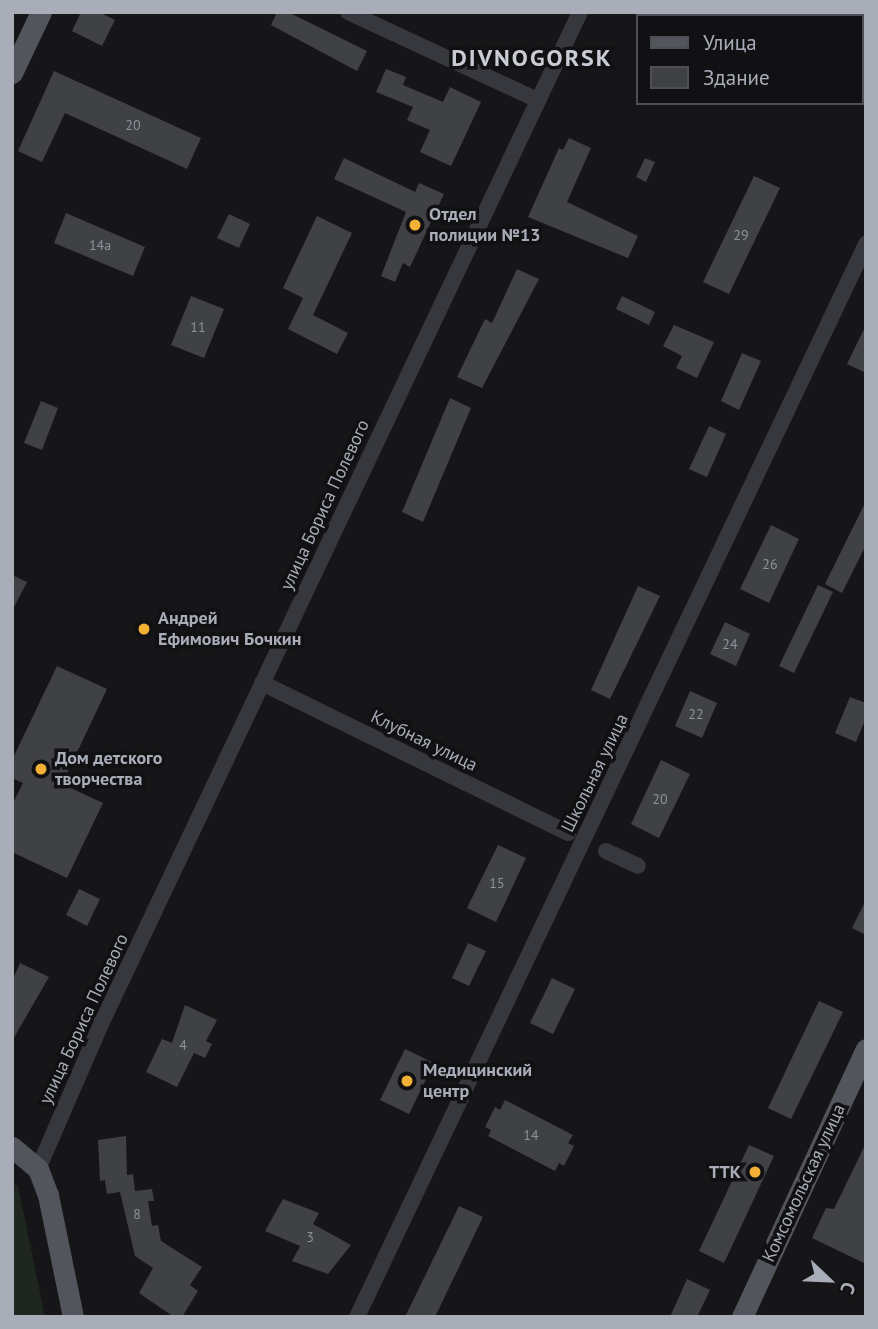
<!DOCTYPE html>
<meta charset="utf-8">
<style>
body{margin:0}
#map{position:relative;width:878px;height:1329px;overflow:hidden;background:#161618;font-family:"PT Sans",sans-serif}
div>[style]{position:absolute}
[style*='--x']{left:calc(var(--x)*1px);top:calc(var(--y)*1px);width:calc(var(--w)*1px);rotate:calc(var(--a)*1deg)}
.green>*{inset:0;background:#1e261f}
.building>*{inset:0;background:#404145}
.minor>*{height:16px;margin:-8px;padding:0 8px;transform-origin:8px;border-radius:8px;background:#37383d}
.major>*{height:21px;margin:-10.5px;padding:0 10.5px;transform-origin:10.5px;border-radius:10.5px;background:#53555c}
.dots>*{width:19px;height:19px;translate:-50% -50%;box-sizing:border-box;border:4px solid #111113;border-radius:50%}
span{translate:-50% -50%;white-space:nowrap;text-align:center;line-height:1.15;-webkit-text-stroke:7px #111113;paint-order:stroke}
.number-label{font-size:14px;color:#8e929b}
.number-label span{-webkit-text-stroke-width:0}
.poi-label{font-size:18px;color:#a8adb8;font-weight:700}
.left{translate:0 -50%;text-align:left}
.right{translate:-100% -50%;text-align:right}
.street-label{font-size:18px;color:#a8adb8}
.district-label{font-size:24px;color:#c9ccd4;font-weight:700;letter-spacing:2px}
.frame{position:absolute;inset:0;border:14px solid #a8adb8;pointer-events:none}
.legend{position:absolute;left:636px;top:14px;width:228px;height:91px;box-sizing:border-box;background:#111113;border:2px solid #4d4f55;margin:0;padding:9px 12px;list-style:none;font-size:21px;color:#a8adb8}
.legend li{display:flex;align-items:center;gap:14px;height:35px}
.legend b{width:35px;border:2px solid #4d4f55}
.north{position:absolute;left:794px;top:1245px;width:70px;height:70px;-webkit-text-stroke:5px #111113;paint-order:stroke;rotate:113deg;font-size:19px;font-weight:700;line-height:28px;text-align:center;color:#a8adb8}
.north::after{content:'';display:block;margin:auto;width:24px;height:32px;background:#a8adb8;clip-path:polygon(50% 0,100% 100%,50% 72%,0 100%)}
</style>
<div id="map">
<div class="green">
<div style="clip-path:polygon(12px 1183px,18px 1186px,45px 1317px,12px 1317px)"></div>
</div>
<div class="building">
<div style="clip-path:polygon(81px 12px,99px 12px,115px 20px,102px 46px,72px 31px)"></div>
<div style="clip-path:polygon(277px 12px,288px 12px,367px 51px,357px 71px,271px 25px)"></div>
<div style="clip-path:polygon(386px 69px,406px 77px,403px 85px,443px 102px,450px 87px,481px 102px,451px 166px,420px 152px,430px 130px,407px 120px,413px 107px,376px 92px)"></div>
<div style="clip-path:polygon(54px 71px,201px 138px,187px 169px,65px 113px,42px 162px,18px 151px)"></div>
<div style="clip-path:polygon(569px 138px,591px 148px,567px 202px,638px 236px,628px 258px,528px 217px,559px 148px,563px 150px)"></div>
<div style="clip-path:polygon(344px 158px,415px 192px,419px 183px,444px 194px,410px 267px,403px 263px,395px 282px,381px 276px,406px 212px,334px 179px)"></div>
<div style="clip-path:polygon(645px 158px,655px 162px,646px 182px,636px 177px)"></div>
<div style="clip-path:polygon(754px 176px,780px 188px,729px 294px,703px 282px)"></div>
<div style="clip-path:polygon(66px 213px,145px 247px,133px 276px,54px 243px)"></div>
<div style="clip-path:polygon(229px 214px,250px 224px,239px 248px,217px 238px)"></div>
<div style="clip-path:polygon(317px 216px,352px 233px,313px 315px,348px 333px,337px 354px,288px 329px,303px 298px,283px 288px)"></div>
<div style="clip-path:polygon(517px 269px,539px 279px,482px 388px,457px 377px,485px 319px,492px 323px)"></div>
<div style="clip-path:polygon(191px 296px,224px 309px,204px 358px,171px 345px)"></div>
<div style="clip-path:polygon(622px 296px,655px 312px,649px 325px,616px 309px)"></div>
<div style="clip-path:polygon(674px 325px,714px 342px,697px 378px,676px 368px,682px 356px,663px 346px)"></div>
<div style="clip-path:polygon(866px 325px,866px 373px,847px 364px)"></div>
<div style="clip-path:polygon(742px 353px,761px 361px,739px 410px,721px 401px)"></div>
<div style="clip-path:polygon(450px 398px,471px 408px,423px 522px,402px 512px)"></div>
<div style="clip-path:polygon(41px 401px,58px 408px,42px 450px,24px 443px)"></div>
<div style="clip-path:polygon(709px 426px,726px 434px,707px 477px,689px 469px)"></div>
<div style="clip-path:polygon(866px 501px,866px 545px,842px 593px,825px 584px)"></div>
<div style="clip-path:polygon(771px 525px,799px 539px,769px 603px,740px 589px)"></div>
<div style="clip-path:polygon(12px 575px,27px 582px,12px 611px)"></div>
<div style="clip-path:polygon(818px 585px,833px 592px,794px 673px,779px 666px)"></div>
<div style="clip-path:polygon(638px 586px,660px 596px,610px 699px,591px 690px)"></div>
<div style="clip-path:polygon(725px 622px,750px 634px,736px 666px,710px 654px)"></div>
<div style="clip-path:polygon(57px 666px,107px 689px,62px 784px,103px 803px,67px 878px,12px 852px,12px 805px,23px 783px,12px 778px,12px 760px)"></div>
<div style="clip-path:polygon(690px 691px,717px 703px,702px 738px,675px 726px)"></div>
<div style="clip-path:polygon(850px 697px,866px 703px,866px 718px,856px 742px,835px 733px)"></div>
<div style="clip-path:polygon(661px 760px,690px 774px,659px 838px,631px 824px)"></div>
<div style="clip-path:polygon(498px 845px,526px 858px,496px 922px,467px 908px)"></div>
<div style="clip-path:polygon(79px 889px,100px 899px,87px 926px,66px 915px)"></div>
<div style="clip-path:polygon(866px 900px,866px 935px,852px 928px)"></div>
<div style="clip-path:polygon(468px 943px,486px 951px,469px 986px,452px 978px)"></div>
<div style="clip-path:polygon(20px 963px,49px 977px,12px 1041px,12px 981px)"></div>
<div style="clip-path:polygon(552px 978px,575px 989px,553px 1034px,530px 1023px)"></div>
<div style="clip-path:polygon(819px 1001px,843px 1012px,791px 1119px,768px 1108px)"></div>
<div style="clip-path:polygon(185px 1005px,217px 1020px,206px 1041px,212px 1044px,205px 1058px,194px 1053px,177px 1087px,146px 1072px,162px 1039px,172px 1043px)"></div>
<div style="clip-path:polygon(405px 1049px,434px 1063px,409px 1114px,380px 1100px)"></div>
<div style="clip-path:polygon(505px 1100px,573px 1135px,568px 1143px,574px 1146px,564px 1166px,559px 1163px,555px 1171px,488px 1136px,491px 1130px,485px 1127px,495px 1107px,500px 1110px)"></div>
<div style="clip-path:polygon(126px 1136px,127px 1175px,133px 1174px,135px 1191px,152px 1189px,154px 1201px,148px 1201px,152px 1226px,158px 1225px,161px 1241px,202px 1267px,190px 1285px,198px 1291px,182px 1317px,174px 1317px,139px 1293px,153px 1268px,135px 1256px,120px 1192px,107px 1194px,105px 1180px,100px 1181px,98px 1140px)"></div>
<div style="clip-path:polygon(866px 1143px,866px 1264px,812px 1238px,826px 1208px,834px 1209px)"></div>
<div style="clip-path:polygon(749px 1145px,774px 1156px,724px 1263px,699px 1251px)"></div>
<div style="clip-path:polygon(283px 1199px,319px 1213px,313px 1224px,351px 1245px,328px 1274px,292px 1261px,300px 1246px,265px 1231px)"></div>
<div style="clip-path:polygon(459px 1206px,483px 1217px,435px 1317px,405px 1317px)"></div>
<div style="clip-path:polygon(687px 1279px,710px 1290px,697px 1317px,670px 1317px)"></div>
</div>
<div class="minor">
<div style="--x:348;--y:12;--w:209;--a:24.9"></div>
<div style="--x:262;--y:683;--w:341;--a:26.1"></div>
<div style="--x:606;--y:851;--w:35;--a:25"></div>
<div style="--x:38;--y:1169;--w:160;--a:-66.5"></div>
<div style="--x:102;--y:1022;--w:1117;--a:-64.67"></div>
<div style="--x:357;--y:1317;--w:1188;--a:-64.62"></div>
</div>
<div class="major">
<div style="--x:12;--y:73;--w:68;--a:-64.6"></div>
<div style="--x:12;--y:1147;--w:34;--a:40"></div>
<div style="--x:38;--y:1169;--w:28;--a:69"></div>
<div style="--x:48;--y:1195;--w:125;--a:78.4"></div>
<div style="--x:742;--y:1317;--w:295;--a:-65.2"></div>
</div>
<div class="dots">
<div style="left:415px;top:225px;background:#f2b134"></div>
<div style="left:144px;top:629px;background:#f2b134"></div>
<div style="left:41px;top:769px;background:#f2b134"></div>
<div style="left:407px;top:1081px;background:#f2b134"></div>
<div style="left:755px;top:1172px;background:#f2b134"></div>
</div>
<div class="number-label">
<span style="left:133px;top:125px">20</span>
<span style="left:741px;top:235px">29</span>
<span style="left:100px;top:245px">14а</span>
<span style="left:198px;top:327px">11</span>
<span style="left:770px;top:564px">26</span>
<span style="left:730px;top:644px">24</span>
<span style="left:696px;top:714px">22</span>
<span style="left:660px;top:799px">20</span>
<span style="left:497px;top:883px">15</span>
<span style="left:183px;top:1045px">4</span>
<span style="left:531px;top:1135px">14</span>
<span style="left:137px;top:1214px">8</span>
<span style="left:310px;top:1237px">3</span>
</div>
<div class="poi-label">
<span class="left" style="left:429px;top:225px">Отдел<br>полиции №13</span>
<span class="left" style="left:158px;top:629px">Андрей<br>Ефимович Бочкин</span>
<span class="left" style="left:55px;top:769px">Дом детского<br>творчества</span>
<span class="left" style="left:423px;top:1081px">Медицинский<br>центр</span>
<span class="right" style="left:741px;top:1172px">ТТК</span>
</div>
<div class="street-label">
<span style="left:325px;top:505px;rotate:-65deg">улица Бориса Полевого</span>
<span style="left:424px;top:741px;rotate:26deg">Клубная улица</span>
<span style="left:595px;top:773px;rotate:-64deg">Школьная улица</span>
<span style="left:84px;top:1019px;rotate:-65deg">улица Бориса Полевого</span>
<span style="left:804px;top:1183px;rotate:-65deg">Комсомольская улица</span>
</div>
<div class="district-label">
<span style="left:532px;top:58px">DIVNOGORSK</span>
</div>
<div class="frame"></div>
<ul class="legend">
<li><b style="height:9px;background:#53555c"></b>Улица</li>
<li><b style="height:19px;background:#404145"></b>Здание</li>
</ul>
<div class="north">С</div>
</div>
